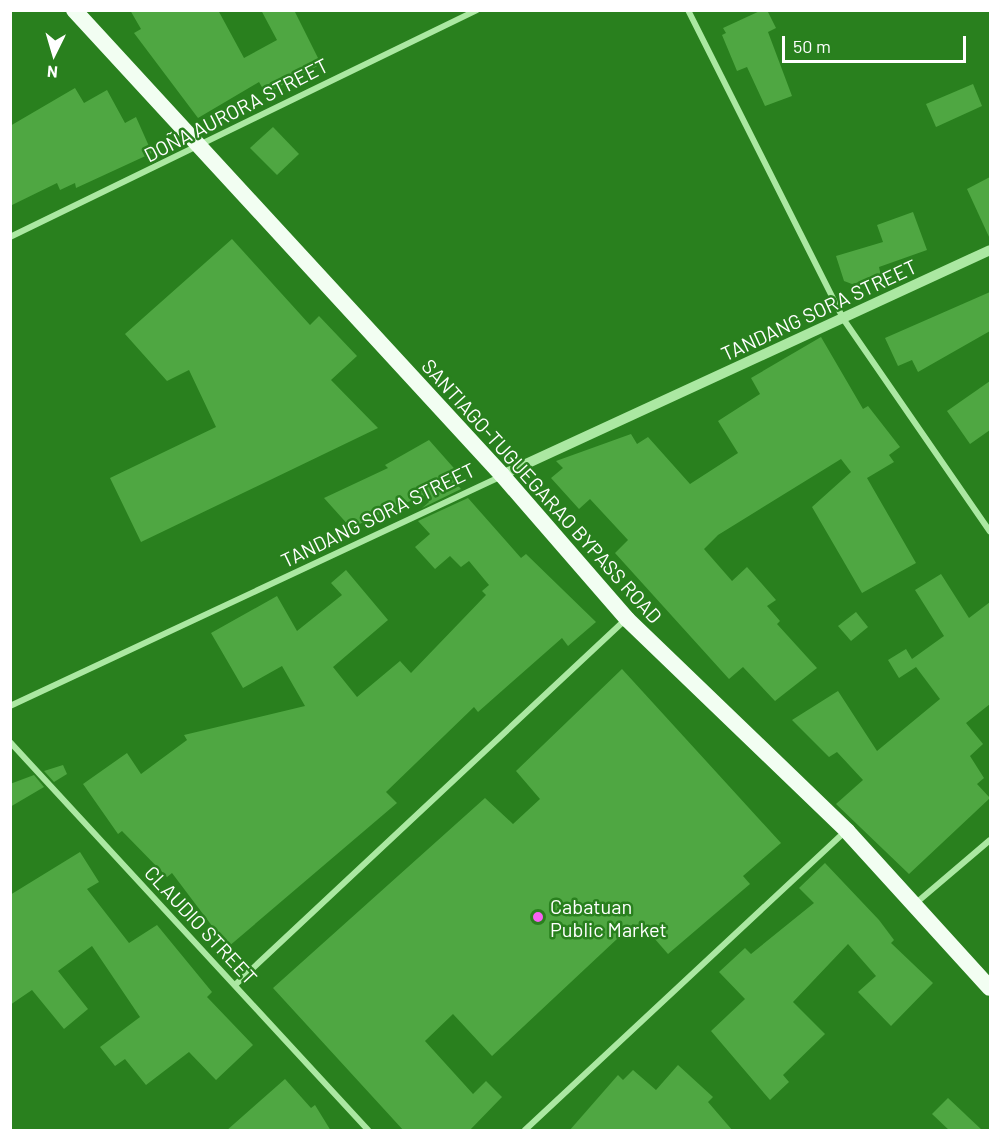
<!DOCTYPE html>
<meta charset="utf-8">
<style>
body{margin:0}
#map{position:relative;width:1001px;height:1141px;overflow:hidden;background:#29801e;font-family:Barlow,sans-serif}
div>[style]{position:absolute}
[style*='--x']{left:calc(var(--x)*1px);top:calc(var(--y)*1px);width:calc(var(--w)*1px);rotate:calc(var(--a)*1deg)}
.building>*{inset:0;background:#4fa742}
.minor>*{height:6px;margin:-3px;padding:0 3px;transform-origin:3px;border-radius:3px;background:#abe8a2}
.tertiary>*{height:10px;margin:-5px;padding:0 5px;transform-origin:5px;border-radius:5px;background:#abe8a2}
.trunk>*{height:16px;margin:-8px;padding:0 8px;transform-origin:8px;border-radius:8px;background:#f2fef2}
.dots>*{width:16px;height:16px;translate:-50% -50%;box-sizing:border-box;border:3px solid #29801e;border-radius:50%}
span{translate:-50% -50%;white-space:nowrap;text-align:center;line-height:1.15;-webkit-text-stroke:5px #29801e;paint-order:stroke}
.street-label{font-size:20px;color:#fff}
.poi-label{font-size:20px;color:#fff}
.left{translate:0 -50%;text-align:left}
.frame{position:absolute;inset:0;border:12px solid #fff;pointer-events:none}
.north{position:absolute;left:24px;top:24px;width:60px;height:60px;-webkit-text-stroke:4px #29801e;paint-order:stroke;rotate:185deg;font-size:16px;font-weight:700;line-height:24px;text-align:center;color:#fff}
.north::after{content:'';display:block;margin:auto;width:21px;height:27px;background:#fff;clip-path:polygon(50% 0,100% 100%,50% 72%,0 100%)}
.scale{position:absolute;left:782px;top:36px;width:184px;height:27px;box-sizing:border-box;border:3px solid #fff;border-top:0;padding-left:8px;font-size:18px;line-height:21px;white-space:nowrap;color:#fff;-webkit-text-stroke:4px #29801e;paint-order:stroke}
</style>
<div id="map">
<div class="building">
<div style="clip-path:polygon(130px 10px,218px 10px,244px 58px,277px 40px,261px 10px,294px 10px,321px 64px,266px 94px,259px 82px,198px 118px,134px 33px,141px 29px)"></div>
<div style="clip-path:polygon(762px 10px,767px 10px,776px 28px,768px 32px,792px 96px,765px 106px,747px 67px,737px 71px,722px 35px,726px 33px,723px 28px)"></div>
<div style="clip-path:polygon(973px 84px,982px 106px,936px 127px,926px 104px)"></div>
<div style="clip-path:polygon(75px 88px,84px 103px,107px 90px,125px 123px,136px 117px,152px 153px,76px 188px,75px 183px,60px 190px,57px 183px,10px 206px,10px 126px)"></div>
<div style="clip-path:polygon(273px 127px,299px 154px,277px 175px,250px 148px)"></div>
<div style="clip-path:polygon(990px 177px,990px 239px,967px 189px)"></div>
<div style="clip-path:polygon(913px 212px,927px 250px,879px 267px,881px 276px,852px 284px,844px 281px,836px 256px,883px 242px,877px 225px)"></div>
<div style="clip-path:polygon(232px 239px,310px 325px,319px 316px,357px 356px,331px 380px,378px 428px,141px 542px,110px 478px,216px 427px,189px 370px,167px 381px,125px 334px)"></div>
<div style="clip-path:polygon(990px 292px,990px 331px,918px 372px,912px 360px,898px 366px,885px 338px)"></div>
<div style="clip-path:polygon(821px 337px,863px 409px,868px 406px,900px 447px,889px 455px,894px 462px,867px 478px,916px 563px,862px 593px,812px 507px,851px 472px,841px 459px,718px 535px,704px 549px,732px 581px,747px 567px,776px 600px,767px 606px,780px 621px,777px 624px,817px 668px,775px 701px,743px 667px,729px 679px,615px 553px,628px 540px,590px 499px,579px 509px,551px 478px,563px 468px,556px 461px,631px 434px,637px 444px,648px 437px,690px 484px,738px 453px,718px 421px,760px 394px,751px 378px)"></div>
<div style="clip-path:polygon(990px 381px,990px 430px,970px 444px,947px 411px)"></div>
<div style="clip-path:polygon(429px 440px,460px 475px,452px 479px,461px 489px,422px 508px,429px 502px,425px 496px,402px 504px,351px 528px,324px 498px,388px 468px,385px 465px)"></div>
<div style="clip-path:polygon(468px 498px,521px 558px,526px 554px,596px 622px,568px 646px,562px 638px,478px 712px,474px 707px,386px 792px,397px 803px,228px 947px,172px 873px,167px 877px,122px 831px,118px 834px,83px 784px,127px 753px,141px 774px,187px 740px,184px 735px,305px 706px,282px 666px,243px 688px,211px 633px,277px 596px,297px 631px,342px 595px,331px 583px,346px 570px,388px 620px,333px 667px,357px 697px,400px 661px,411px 673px,486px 595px,482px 591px,489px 585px,469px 561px,461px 567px,450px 556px,435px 569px,415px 547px,430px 534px,418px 521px)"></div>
<div style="clip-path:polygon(941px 574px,969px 618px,990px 602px,990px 704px,966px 723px,983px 744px,970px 756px,984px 778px,977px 784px,990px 798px,909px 874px,836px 804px,863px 780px,837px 752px,829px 757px,792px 720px,838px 691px,877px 751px,940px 699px,916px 667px,899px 678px,888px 660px,906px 649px,912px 659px,944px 636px,915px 590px)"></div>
<div style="clip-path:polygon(856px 612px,868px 627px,851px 641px,838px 626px)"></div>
<div style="clip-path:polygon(622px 669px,781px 843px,743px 876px,750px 884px,668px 954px,647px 930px,641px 933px,633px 924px,492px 1056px,453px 1014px,425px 1041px,473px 1094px,486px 1081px,502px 1097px,469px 1131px,404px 1131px,273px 988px,485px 798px,513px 824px,540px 799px,516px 771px)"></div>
<div style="clip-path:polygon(63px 765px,67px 774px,54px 782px,44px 771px)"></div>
<div style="clip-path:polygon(34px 775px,44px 787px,10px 807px,10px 784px)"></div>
<div style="clip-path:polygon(80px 852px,99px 882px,87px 889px,129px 943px,157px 925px,212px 992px,207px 997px,253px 1045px,216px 1080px,189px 1052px,146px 1085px,125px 1059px,115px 1066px,100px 1047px,140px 1017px,92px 946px,58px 971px,88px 1009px,64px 1029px,32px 990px,10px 1005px,10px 895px)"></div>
<div style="clip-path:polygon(825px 863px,879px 920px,894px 940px,891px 943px,933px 983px,891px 1026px,858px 992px,876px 976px,848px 944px,793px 1002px,825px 1034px,783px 1075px,789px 1082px,770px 1100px,711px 1031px,745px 999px,719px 972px,745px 948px,751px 954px,814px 903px,799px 888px)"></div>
<div style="clip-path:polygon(678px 1065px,713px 1097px,708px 1102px,733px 1131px,569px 1131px,618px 1075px,623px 1080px,633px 1070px,656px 1090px)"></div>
<div style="clip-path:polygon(285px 1079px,311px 1108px,315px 1105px,331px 1131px,226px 1131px)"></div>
<div style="clip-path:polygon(948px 1098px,983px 1131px,950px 1131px,932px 1114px)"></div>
</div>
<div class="minor">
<div style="--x:688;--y:10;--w:347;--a:63.3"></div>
<div style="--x:844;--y:320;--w:257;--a:55.4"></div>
<div style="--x:10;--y:237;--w:519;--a:-25.92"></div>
<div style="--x:10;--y:706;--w:543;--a:-25.06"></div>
<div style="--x:10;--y:742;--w:528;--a:47.3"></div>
<div style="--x:916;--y:903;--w:97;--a:-40.4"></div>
<div style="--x:235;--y:985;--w:536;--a:-43.11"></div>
<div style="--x:525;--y:1130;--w:437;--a:-43"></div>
</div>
<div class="tertiary">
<div style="--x:502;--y:475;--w:537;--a:-24.75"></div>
</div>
<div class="trunk">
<div style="--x:74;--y:10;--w:632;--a:47.37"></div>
<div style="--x:502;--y:475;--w:191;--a:49"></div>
<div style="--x:627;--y:619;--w:306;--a:43.9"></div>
<div style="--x:847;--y:831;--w:212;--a:47.7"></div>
</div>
<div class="dots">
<div style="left:538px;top:917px;background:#f861f3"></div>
</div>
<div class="street-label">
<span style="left:236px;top:110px;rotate:-27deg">DOÑA AURORA STREET</span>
<span style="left:819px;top:310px;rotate:-25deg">TANDANG SORA STREET</span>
<span style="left:542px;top:491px;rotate:48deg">SANTIAGO-TUGUEGARAO BYPASS ROAD</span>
<span style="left:378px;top:515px;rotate:-26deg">TANDANG SORA STREET</span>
<span style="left:201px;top:925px;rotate:47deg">CLAUDIO STREET</span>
</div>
<div class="poi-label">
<span class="left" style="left:550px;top:918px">Cabatuan<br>Public Market</span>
</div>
<div class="frame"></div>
<div class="north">N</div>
<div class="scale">50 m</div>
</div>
